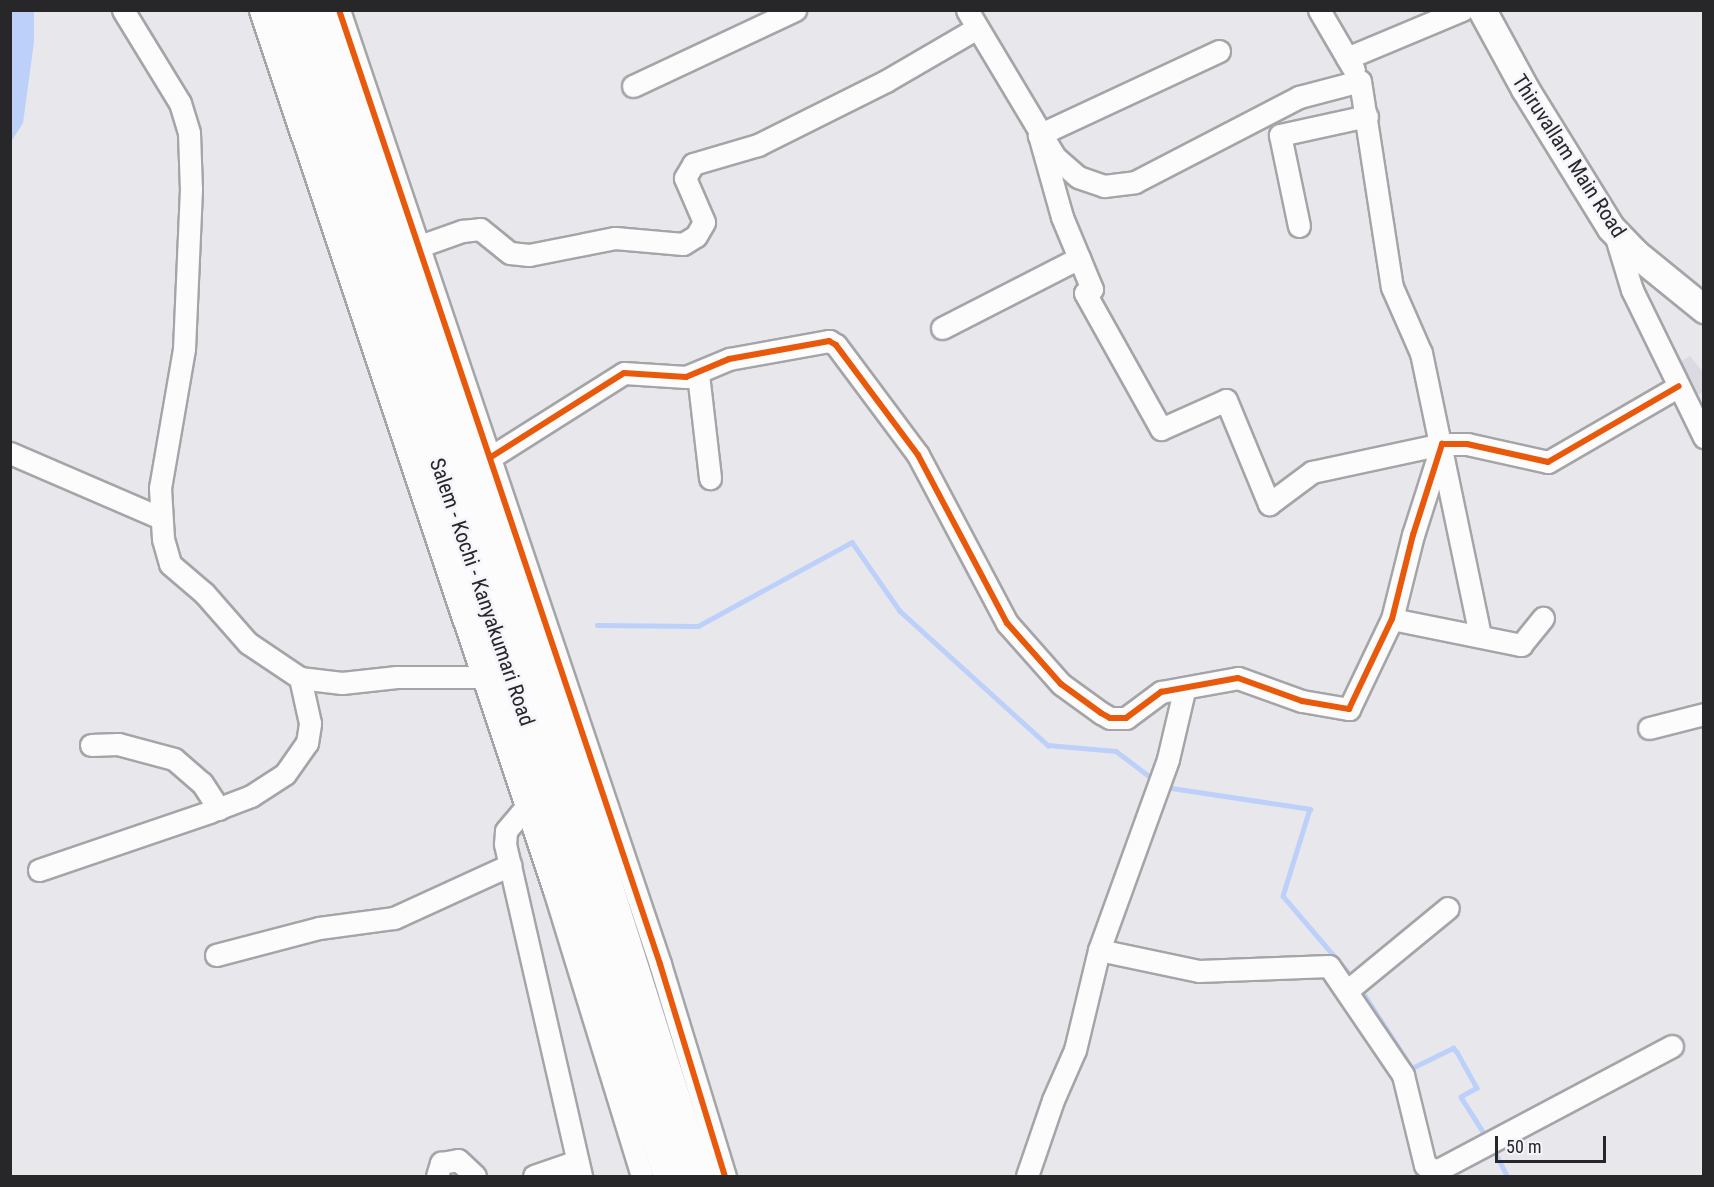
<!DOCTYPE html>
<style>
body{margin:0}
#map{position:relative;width:1714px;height:1187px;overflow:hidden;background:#e8e8ec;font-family:"Roboto Condensed",sans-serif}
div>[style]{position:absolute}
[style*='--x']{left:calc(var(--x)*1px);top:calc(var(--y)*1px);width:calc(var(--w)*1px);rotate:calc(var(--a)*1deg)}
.built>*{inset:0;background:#dadae3}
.water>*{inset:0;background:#bdd0f9}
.stream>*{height:4.5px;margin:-2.25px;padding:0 2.25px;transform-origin:2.25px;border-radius:2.25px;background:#bdd0f9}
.roads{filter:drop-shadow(2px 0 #a5a5a8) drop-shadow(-2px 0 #a5a5a8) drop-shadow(0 2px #a5a5a8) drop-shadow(0 -2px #a5a5a8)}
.minor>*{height:21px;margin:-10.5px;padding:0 10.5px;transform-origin:10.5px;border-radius:10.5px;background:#fcfcfc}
.major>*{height:27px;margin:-13.5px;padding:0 13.5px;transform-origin:13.5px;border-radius:13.5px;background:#fcfcfc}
.highway>*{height:32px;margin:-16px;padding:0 16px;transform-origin:16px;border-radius:16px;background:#fcfcfc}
.cycleway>*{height:6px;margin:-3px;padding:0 3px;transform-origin:3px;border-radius:3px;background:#e8590c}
span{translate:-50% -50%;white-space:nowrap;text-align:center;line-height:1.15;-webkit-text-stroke:5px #f4f4fa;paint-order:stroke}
.street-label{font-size:21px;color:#27272a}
.frame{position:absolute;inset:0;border:12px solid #27272a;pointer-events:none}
.scale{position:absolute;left:1495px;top:1136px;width:111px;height:27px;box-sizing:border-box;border:3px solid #27272a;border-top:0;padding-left:8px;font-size:18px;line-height:21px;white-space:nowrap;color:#27272a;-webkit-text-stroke:4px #f4f4fa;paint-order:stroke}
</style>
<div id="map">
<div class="built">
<div style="clip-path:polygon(1690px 356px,1703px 372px,1703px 392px,1693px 397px,1672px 367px)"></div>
</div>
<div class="water">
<div style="clip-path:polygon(11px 10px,34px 11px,34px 42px,23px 123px,11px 142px)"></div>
</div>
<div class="stream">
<div style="--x:597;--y:625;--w:101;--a:0.6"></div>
<div style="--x:698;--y:626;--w:175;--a:-28.6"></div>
<div style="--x:852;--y:542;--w:84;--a:55.2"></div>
<div style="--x:900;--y:611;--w:200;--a:42.2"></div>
<div style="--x:1048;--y:745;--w:68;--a:5"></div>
<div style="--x:1116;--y:751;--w:46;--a:37.1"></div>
<div style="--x:1165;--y:787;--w:147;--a:8.6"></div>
<div style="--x:1310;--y:809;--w:91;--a:107.2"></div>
<div style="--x:1283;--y:896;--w:108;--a:49.5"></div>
<div style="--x:1360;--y:988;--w:95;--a:57"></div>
<div style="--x:1412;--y:1068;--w:46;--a:-26"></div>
<div style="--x:1453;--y:1048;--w:6;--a:45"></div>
<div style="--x:1457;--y:1052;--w:41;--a:60.9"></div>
<div style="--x:1477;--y:1088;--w:18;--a:151"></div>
<div style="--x:1461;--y:1097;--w:49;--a:57.6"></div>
<div style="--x:1493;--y:1148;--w:31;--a:63"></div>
</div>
<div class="roads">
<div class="minor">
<div style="--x:123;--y:10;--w:109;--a:58.5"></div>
<div style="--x:180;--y:103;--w:31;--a:73"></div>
<div style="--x:189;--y:133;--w:56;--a:88"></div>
<div style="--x:191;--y:189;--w:160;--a:92.5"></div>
<div style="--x:184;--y:349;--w:141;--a:99.8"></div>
<div style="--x:160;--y:488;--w:51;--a:86.6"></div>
<div style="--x:163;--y:539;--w:26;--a:74"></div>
<div style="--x:170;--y:564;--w:45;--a:40.5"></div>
<div style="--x:204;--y:593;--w:67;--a:48.7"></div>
<div style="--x:248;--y:643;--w:63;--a:33.9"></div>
<div style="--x:300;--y:678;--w:42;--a:6.8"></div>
<div style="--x:342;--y:683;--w:55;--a:-6.2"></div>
<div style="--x:397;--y:677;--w:85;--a:0"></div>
<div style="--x:260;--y:10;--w:928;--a:71.53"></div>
<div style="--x:554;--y:890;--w:299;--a:72.9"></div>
<div style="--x:339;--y:10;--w:1007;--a:71.4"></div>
<div style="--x:660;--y:964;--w:222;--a:73"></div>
<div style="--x:967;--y:10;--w:171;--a:59.1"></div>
<div style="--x:1055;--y:157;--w:30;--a:41"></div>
<div style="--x:1078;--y:177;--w:28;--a:19"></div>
<div style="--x:1104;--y:186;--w:31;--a:-7"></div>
<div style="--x:1135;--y:182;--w:185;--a:-27.4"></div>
<div style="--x:1299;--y:97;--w:63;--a:-14.7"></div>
<div style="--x:1360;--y:81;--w:208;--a:81.2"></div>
<div style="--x:1392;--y:287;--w:72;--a:66.3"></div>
<div style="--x:1421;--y:353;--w:289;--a:78.2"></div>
<div style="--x:1319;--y:10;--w:69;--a:59.7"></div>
<div style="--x:1219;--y:51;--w:199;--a:155"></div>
<div style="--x:1039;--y:135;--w:85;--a:74.3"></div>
<div style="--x:1062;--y:217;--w:78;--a:67.4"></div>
<div style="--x:1092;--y:289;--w:8;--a:150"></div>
<div style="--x:1085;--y:293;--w:156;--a:60.8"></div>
<div style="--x:1161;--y:429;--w:71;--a:-24"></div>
<div style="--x:1226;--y:400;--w:113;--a:67.5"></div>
<div style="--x:1269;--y:504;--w:54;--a:-36.7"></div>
<div style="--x:1312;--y:472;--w:133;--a:-12.2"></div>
<div style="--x:1347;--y:58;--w:125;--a:-22.7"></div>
<div style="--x:633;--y:86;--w:179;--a:-25.1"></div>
<div style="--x:1299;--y:226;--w:93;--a:-101.8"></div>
<div style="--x:1280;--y:135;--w:89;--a:-12.3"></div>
<div style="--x:1615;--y:234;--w:59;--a:73.1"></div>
<div style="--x:1632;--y:290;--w:164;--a:63.9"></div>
<div style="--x:420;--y:246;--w:45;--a:-19.7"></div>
<div style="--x:462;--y:231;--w:18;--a:-6"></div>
<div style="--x:480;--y:229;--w:38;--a:39"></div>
<div style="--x:510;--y:253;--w:19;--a:6"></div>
<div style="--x:529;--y:255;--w:88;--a:-11.2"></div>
<div style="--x:615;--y:238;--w:68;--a:5"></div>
<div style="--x:683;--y:244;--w:15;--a:-32"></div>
<div style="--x:696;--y:236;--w:16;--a:-60"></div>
<div style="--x:704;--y:222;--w:48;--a:-113.4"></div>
<div style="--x:685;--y:178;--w:16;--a:-60"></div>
<div style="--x:693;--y:164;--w:68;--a:-16.3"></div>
<div style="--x:758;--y:145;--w:143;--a:-26.6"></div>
<div style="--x:886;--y:81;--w:105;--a:-30.2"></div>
<div style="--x:942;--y:328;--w:154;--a:-27.1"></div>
<div style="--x:698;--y:374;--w:105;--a:83.4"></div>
<div style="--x:10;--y:453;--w:164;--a:23.3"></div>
<div style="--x:491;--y:457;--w:157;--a:-32.3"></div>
<div style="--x:624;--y:373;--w:62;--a:3.7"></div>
<div style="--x:686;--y:377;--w:47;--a:-22.7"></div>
<div style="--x:729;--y:359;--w:102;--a:-10.2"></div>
<div style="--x:829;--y:341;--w:8;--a:30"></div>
<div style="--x:836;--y:345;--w:137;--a:53.3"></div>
<div style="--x:918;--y:455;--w:190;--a:62.1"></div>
<div style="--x:1007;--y:623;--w:81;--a:48.5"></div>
<div style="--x:1061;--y:684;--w:49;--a:35.9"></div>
<div style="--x:1101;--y:713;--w:10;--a:29"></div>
<div style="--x:1110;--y:718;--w:16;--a:0"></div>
<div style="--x:1126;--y:718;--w:44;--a:-36.6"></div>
<div style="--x:1161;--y:692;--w:78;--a:-10.3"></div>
<div style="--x:1238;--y:678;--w:68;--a:19.8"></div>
<div style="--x:1302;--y:701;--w:48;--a:9.7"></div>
<div style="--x:1349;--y:709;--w:100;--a:-64.5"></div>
<div style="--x:1392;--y:619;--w:87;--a:-76"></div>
<div style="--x:1413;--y:535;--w:96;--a:-72.3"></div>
<div style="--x:1442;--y:444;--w:25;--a:0"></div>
<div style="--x:1467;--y:444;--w:83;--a:12.5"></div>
<div style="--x:1548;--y:462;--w:151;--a:-30.1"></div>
<div style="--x:1392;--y:619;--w:132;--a:11.4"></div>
<div style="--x:1521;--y:645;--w:35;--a:-51"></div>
<div style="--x:1649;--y:728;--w:57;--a:-14.3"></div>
<div style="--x:91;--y:745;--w:27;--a:-2"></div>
<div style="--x:118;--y:744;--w:58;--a:15"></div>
<div style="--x:174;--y:759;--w:37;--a:41"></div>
<div style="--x:202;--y:783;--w:31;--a:57"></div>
<div style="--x:526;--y:807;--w:31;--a:130"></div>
<div style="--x:506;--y:831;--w:13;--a:94"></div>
<div style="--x:505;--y:844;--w:341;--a:77.1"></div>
<div style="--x:39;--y:870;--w:180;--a:-18.8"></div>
<div style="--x:209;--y:812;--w:45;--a:-20.9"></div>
<div style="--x:251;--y:796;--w:40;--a:-32.9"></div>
<div style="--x:285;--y:774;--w:38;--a:-55"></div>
<div style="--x:307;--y:743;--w:20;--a:-81"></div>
<div style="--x:310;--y:723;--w:46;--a:-102.5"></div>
<div style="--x:1099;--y:950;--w:102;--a:11.9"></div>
<div style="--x:1199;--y:971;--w:130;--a:-2.2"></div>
<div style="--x:1329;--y:966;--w:132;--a:55.8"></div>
<div style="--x:1403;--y:1075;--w:93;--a:76.3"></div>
<div style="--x:1425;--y:1165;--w:13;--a:29"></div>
<div style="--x:1436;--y:1171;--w:267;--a:-27.9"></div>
<div style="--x:216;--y:955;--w:106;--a:-14.7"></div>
<div style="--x:319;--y:928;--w:76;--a:-7.6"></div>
<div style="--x:394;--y:918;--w:128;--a:-24.6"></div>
<div style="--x:1348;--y:990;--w:129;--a:-39.4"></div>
<div style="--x:437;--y:1176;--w:14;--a:-73"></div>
<div style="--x:441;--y:1163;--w:17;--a:-10"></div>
<div style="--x:458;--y:1160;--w:23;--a:43"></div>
<div style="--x:534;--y:1176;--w:46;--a:-19.2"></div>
<div style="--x:1027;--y:1176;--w:80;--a:-71.1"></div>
<div style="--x:1053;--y:1100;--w:55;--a:-66.3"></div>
<div style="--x:1075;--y:1050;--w:103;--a:-76.5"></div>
<div style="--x:1099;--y:950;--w:203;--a:-70.1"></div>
<div style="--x:1168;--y:759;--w:70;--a:-76.8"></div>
</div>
<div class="major">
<div style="--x:1482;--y:10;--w:90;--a:61.4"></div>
<div style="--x:1525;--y:89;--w:163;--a:58.3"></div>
<div style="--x:1611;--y:228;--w:35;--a:46"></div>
<div style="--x:1635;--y:253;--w:89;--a:39.1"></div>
</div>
<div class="highway">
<div style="--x:285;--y:10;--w:785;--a:71.36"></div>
<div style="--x:536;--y:754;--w:443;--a:72.4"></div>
<div style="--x:314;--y:10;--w:777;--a:71.38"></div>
<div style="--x:562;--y:746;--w:451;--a:72.4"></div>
</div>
</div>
<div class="cycleway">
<div style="--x:339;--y:10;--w:1007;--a:71.4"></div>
<div style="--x:660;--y:964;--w:222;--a:73"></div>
<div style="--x:491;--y:457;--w:157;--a:-32.3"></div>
<div style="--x:624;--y:373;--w:62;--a:3.7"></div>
<div style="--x:686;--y:377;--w:47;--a:-22.7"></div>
<div style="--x:729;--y:359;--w:102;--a:-10.2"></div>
<div style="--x:829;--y:341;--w:8;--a:30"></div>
<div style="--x:836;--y:345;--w:137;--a:53.3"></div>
<div style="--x:918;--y:455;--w:190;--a:62.1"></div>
<div style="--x:1007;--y:623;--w:81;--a:48.5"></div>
<div style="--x:1061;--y:684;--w:49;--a:35.9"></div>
<div style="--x:1101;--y:713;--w:10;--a:29"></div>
<div style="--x:1110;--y:718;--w:16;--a:0"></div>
<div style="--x:1126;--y:718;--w:44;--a:-36.6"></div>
<div style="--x:1161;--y:692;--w:78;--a:-10.3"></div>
<div style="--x:1238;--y:678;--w:68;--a:19.8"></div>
<div style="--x:1302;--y:701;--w:48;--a:9.7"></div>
<div style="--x:1349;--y:709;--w:100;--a:-64.5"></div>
<div style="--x:1392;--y:619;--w:87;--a:-76"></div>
<div style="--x:1413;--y:535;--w:96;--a:-72.3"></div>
<div style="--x:1442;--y:444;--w:25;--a:0"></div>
<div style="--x:1467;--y:444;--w:83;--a:12.5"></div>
<div style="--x:1548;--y:462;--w:151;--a:-30.1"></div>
</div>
<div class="street-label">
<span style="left:1569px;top:156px;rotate:57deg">Thiruvallam Main Road</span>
<span style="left:482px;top:592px;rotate:71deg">Salem - Kochi - Kanyakumari Road</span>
</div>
<div class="frame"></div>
<div class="scale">50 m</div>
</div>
